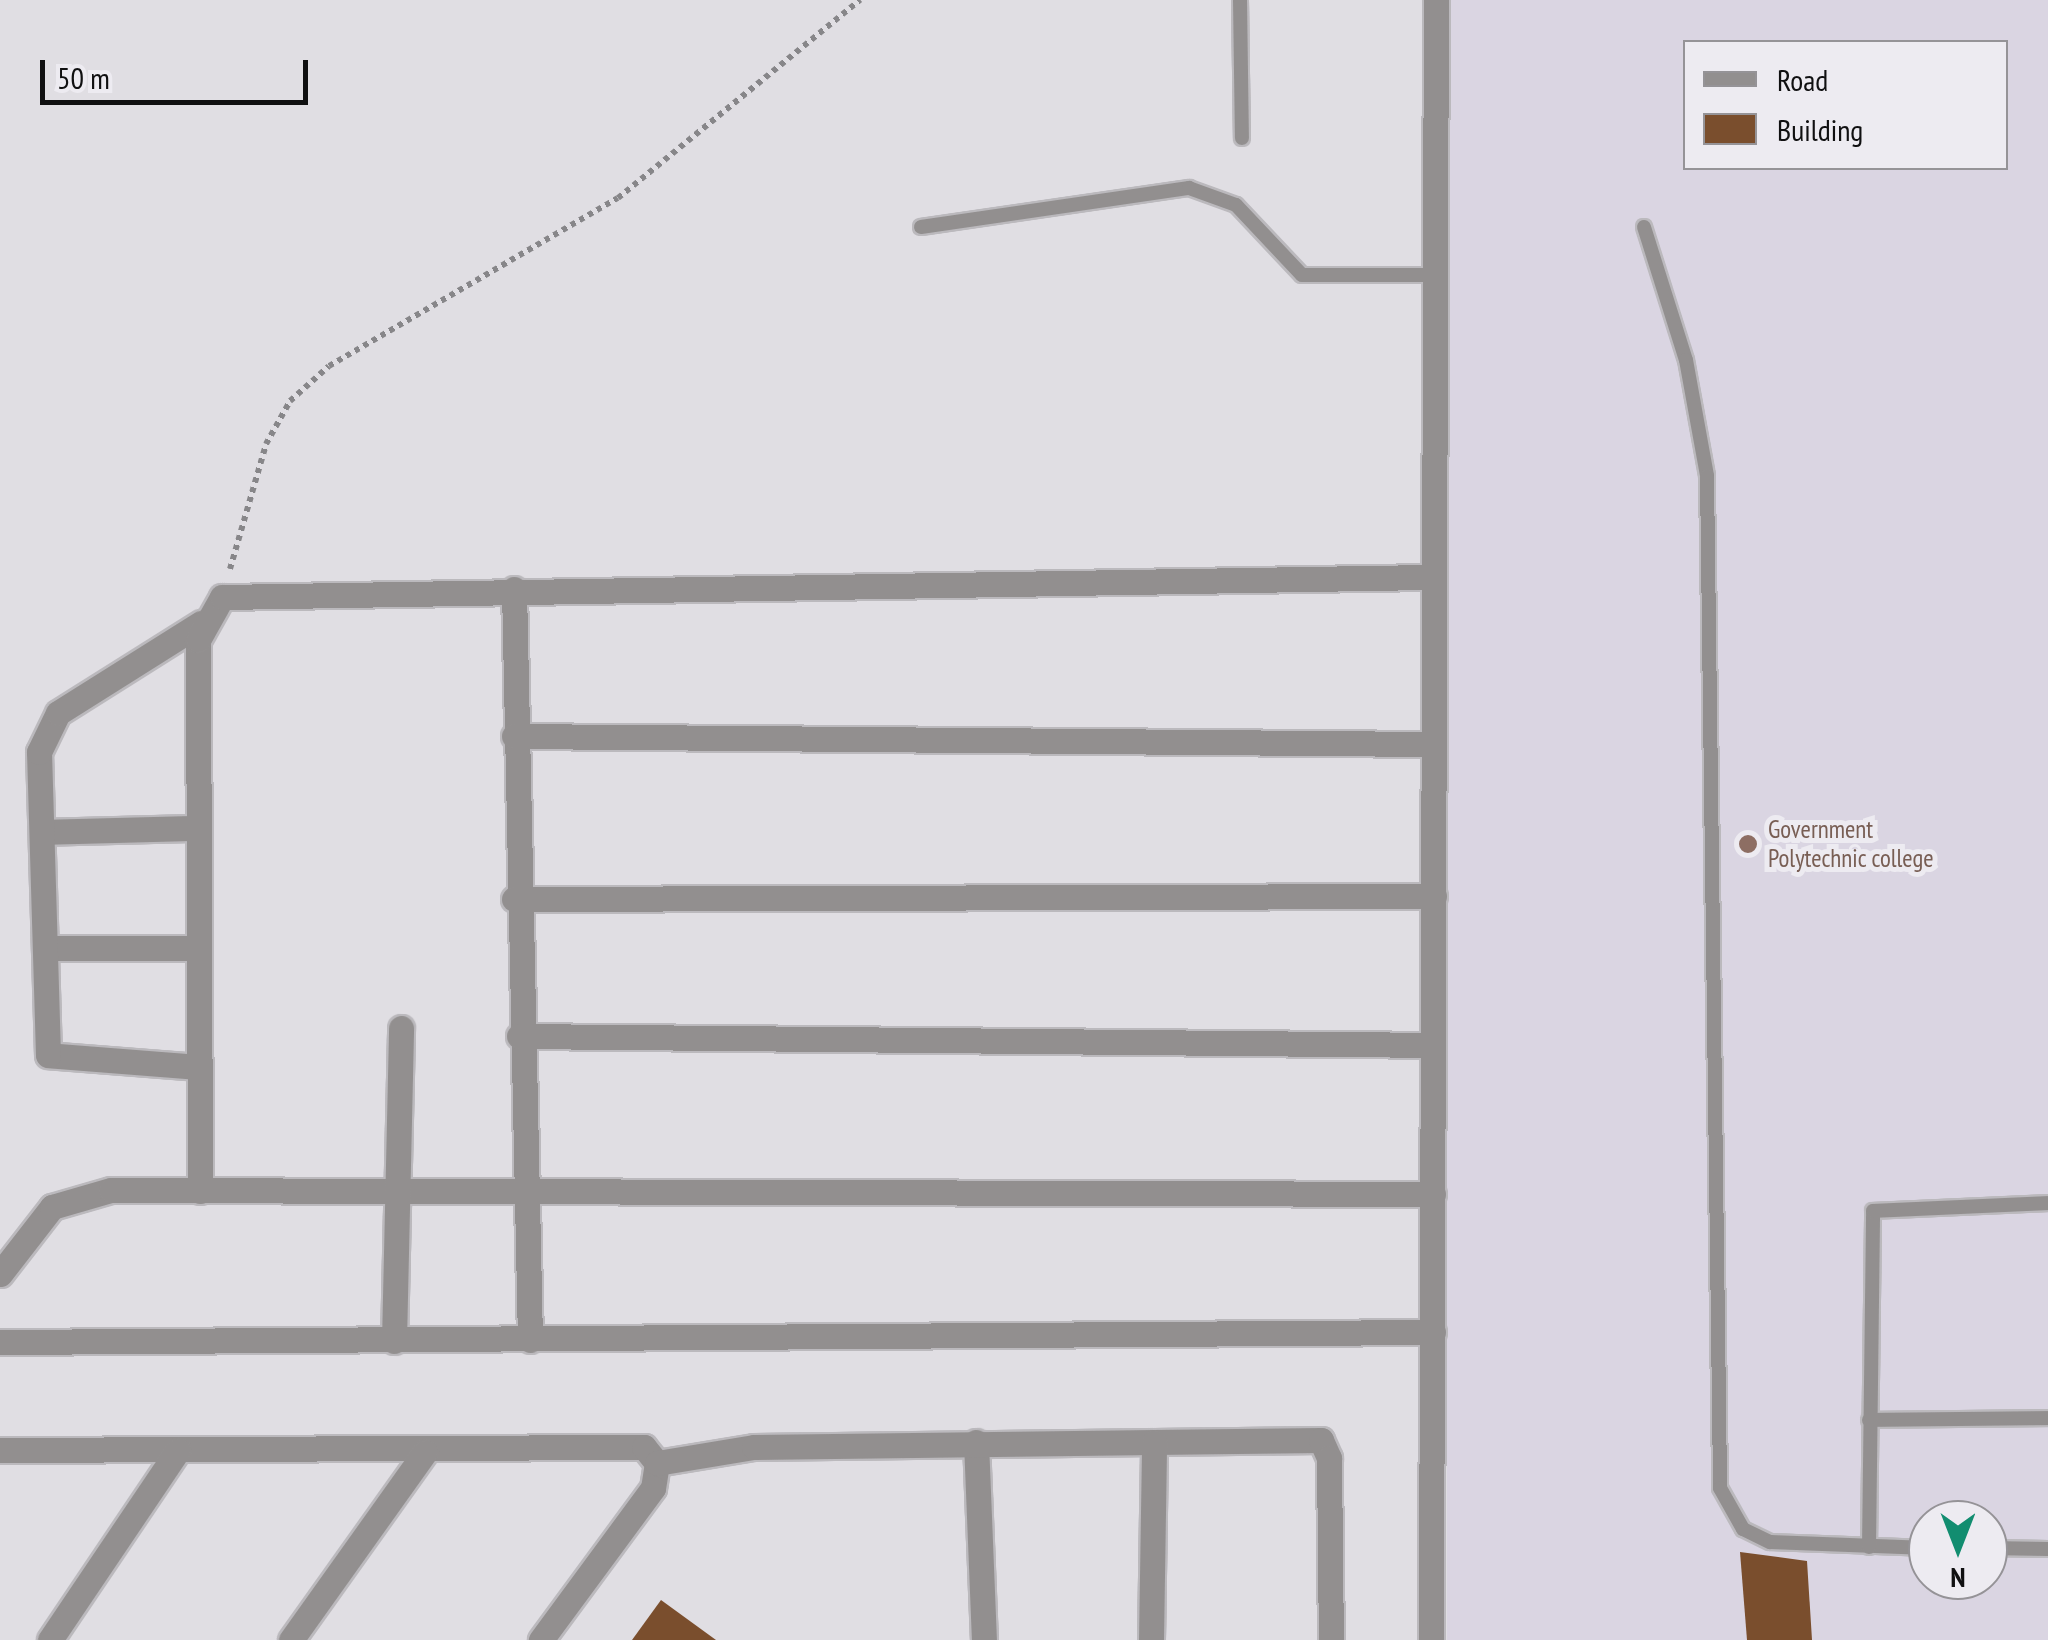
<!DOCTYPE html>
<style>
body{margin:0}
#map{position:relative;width:2048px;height:1640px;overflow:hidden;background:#e0dee3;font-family:"PT Sans Narrow",sans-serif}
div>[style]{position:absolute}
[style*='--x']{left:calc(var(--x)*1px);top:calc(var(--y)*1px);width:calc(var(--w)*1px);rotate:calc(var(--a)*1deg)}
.built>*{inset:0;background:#dad5e2}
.building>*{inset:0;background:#7a4e2d}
.path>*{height:6px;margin-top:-3px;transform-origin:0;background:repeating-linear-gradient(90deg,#878689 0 5px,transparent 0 10px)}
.roads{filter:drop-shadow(2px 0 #bbb9bd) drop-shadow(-2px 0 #bbb9bd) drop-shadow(0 2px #bbb9bd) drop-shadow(0 -2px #bbb9bd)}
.service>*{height:14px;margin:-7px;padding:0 7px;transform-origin:7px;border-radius:7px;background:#928f8f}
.minor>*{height:25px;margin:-12.5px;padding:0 12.5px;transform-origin:12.5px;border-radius:12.5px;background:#928f8f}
.dots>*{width:28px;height:28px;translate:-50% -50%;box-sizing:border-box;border:5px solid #edebf1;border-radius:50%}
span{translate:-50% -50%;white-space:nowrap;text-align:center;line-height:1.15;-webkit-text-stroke:10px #edebf1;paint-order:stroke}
.education-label{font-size:25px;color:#785e54}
.left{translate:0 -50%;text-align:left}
.legend{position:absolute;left:1683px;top:40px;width:325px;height:130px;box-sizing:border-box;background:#edebf1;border:2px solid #959397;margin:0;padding:12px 18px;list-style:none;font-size:30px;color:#101011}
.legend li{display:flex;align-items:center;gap:20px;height:50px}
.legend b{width:50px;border:2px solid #959397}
.north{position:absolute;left:1908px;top:1500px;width:100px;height:100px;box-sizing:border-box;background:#edebf1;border:2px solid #959397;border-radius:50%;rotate:180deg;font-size:28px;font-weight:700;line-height:40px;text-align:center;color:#101011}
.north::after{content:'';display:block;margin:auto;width:35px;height:45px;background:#128d70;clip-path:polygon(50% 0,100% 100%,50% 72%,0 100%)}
.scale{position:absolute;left:40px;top:60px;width:268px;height:45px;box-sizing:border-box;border:5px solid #101011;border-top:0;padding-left:12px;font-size:30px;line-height:35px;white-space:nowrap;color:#101011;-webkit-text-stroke:8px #edebf1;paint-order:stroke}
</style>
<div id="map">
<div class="built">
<div style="clip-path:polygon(evenodd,1447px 0,2048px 0,2048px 1640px,1447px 1640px,1447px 0,1686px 42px,2006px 42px,2006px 168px,1686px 168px,1686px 42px,1447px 0,1928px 1520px,1988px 1520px,1988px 1580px,1928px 1580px,1928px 1520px)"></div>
</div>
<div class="building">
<div style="clip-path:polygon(1740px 1552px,1807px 1561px,1812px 1640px,1747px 1640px)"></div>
<div style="clip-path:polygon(661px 1600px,716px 1640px,632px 1640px)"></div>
</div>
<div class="path">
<div style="--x:230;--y:569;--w:130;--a:-73.9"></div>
<div style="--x:266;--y:444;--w:49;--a:-60.8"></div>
<div style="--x:290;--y:401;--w:52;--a:-41.9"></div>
<div style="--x:329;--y:366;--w:334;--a:-30.2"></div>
<div style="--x:618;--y:198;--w:313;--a:-39.3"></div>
</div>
<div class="roads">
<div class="service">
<div style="--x:1240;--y:0;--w:138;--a:89.2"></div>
<div style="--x:921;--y:227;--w:271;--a:-8.3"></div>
<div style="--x:1189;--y:188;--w:50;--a:19.9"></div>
<div style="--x:1236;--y:205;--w:96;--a:46.7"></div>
<div style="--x:1302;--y:275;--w:133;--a:0"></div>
<div style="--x:1644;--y:227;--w:139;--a:72.5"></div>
<div style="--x:1686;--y:360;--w:118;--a:79.7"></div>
<div style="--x:1707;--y:476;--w:1012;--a:89.26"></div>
<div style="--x:1720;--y:1488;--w:47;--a:60.7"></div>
<div style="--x:1743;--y:1529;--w:30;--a:26"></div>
<div style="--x:1770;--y:1542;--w:158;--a:2.2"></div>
<div style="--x:1869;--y:1420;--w:179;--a:-0.6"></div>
<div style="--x:1869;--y:1547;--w:336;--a:-89.3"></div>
<div style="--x:1873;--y:1211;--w:175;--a:-2.6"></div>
<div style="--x:1988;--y:1548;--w:60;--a:1"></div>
</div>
<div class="minor">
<div style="--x:514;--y:589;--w:751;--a:88.78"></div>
<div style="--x:514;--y:736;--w:920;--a:0.5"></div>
<div style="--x:42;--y:832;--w:156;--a:-1.5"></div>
<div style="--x:514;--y:899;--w:920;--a:-0.19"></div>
<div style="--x:47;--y:948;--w:152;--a:0"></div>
<div style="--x:519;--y:1036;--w:914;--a:0.56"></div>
<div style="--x:199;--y:1067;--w:151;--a:-175.5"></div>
<div style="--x:48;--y:1055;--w:303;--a:-91.7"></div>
<div style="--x:39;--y:752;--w:43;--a:-64"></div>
<div style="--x:58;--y:713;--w:169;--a:-32.2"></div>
<div style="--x:200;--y:1191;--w:551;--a:-90.21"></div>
<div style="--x:198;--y:640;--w:49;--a:-60.8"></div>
<div style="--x:222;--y:597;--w:1212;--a:-0.95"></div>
<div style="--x:0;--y:1274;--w:85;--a:-52.2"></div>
<div style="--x:52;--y:1207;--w:61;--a:-16.1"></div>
<div style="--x:111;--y:1190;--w:1322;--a:0.17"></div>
<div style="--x:394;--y:1341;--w:313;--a:-88.7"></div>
<div style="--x:0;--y:1342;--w:1433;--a:-0.4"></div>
<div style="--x:976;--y:1442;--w:198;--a:87.7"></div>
<div style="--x:0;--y:1450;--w:644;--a:-0.27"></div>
<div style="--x:644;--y:1447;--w:21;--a:51"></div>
<div style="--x:657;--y:1463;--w:25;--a:99"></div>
<div style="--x:653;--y:1488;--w:189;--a:126.4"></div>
<div style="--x:657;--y:1463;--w:98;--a:-9.4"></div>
<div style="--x:754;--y:1447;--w:567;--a:-0.71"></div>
<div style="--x:1321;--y:1440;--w:20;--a:66"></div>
<div style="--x:1329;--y:1458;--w:182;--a:89.4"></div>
<div style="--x:50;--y:1640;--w:229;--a:-56"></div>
<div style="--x:291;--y:1640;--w:231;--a:-54.5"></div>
<div style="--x:1151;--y:1640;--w:198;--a:-89.1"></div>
<div style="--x:1431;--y:1640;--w:1640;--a:-89.83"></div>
</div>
</div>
<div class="dots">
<div style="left:1748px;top:844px;background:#8d6e63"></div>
</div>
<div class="education-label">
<span class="left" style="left:1768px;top:844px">Government<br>Polytechnic college</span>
</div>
<ul class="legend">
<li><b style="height:12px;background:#928f8f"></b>Road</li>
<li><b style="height:28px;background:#7a4e2d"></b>Building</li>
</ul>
<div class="north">N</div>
<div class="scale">50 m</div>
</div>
